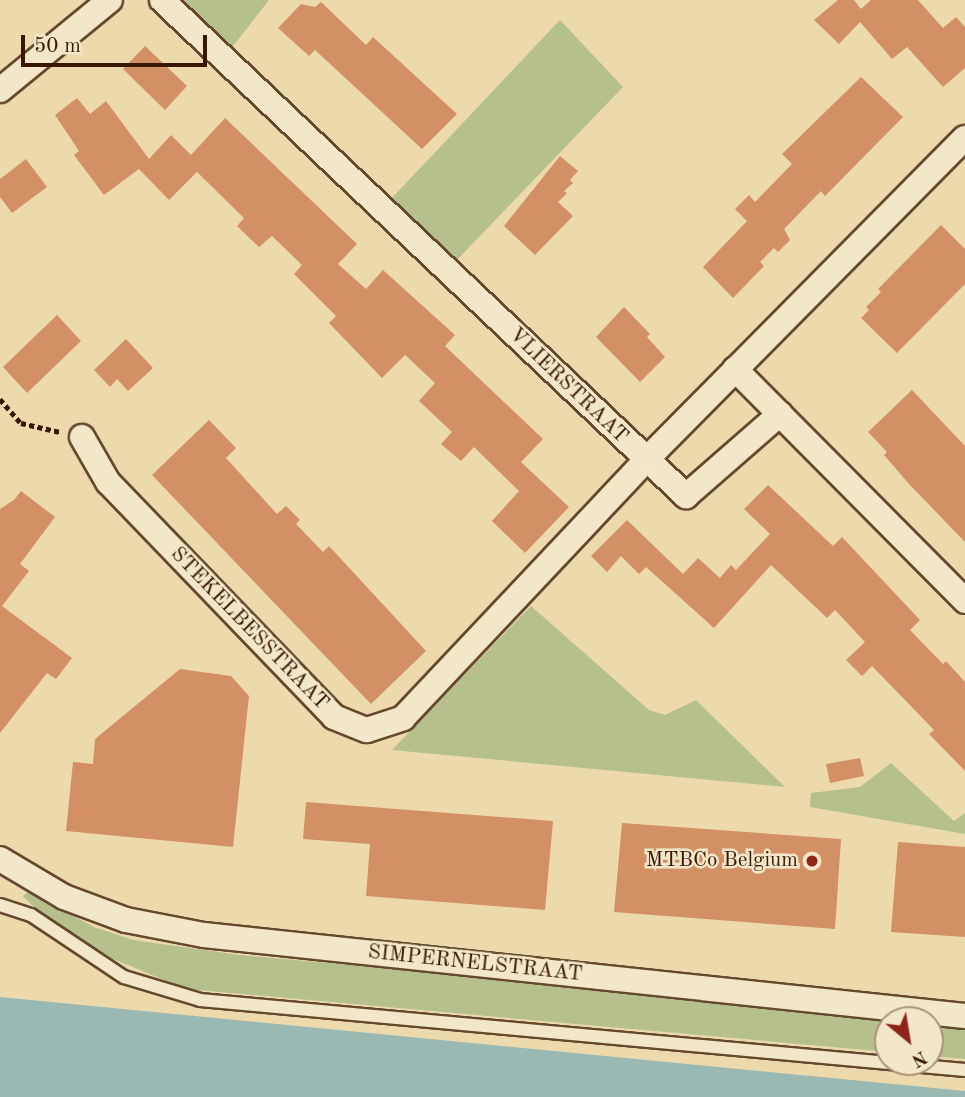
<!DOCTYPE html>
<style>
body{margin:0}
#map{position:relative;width:965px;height:1097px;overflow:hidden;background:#eddaac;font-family:"Old Standard TT",serif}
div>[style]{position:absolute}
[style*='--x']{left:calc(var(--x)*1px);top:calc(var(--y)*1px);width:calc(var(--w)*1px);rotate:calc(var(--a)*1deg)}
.green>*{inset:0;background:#b5c08c}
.water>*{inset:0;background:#9bb9b3}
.building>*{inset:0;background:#d39064}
.path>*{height:4.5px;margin-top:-2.25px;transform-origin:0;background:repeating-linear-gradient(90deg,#381704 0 5px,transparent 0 8.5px)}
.roads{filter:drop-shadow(2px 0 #65482e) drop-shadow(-2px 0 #65482e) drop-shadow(0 2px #65482e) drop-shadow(0 -2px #65482e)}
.lane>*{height:12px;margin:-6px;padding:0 6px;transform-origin:6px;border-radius:6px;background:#f3e7c9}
.street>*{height:24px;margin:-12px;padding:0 12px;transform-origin:12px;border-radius:12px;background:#f3e7c9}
.dots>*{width:19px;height:19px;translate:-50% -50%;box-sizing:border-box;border:4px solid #f3e7c9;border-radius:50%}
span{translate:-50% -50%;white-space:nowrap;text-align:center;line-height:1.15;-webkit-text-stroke:5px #f3e7c9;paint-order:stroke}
.street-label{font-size:21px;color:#381704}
.poi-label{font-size:21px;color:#381704}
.right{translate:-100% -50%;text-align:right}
.north{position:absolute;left:874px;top:1006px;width:70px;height:70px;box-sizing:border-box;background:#f3e7c9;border:2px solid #a8947a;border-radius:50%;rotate:150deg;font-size:19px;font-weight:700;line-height:28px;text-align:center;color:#381704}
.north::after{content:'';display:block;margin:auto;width:24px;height:32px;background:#8f2418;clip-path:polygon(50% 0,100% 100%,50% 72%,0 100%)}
.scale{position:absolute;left:21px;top:35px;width:186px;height:32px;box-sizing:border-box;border:4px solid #381704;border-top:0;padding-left:9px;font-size:21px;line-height:24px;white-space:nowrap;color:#381704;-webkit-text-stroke:5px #f3e7c9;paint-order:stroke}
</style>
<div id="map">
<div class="green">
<div style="clip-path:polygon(180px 0,269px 0,230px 50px)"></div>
<div style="clip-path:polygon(560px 20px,623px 87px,455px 262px,390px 200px)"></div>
<div style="clip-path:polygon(531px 606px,649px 710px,665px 715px,696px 700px,785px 787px,392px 750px)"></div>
<div style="clip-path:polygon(891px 763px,954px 821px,965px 813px,965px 834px,810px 807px,811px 793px,860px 787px)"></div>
<div style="clip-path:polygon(28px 892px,94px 927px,133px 940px,240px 955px,506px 979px,888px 1020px,888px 1052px,186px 989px,111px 958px,35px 908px,23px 896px)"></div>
<div style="clip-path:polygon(930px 1020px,965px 1024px,965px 1059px,930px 1056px)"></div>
</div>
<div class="water">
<div style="clip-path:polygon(0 997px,965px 1091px,965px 1097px,0 1097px)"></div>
</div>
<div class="building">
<div style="clip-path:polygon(838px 0,854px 0,861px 9px,871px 0,918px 0,943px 28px,956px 17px,965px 27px,965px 68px,943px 87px,907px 47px,892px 59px,860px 22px,839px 44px,814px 20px)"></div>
<div style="clip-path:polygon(321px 2px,366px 45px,373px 37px,457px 114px,422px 149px,315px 50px,309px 56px,278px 28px,301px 4px,315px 7px)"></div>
<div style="clip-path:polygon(145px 46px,187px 86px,165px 110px,123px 69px)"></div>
<div style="clip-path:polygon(861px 77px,903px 117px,825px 196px,821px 191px,784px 229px,790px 240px,778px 252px,774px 248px,760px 262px,764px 266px,733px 298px,703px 267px,747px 221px,735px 209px,749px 195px,755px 202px,792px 164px,782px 154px)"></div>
<div style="clip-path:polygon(77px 98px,90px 114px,106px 101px,149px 159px,171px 135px,191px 155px,225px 118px,357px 244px,338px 264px,366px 289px,383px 270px,455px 335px,445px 346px,543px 439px,521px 462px,569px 507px,525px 553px,492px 521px,519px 491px,474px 447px,461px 461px,441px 444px,452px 432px,419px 401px,435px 383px,405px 355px,382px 378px,329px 323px,336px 316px,294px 274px,302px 265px,272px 236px,259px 247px,237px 226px,244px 218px,197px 172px,169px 200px,139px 169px,104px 195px,74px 155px,79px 151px,55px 115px)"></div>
<div style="clip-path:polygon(560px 156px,578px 171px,570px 180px,573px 183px,564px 191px,567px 193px,558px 202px,573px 216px,535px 255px,504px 226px)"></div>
<div style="clip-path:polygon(26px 159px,47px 187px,12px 213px,0 197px,0 179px)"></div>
<div style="clip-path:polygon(941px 225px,965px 249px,965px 284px,897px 353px,861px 318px,869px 310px,866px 307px,881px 292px,878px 289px)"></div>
<div style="clip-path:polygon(624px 307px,650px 334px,647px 337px,665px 357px,640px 382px,596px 337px)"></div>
<div style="clip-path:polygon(57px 315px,81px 341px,27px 393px,3px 367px)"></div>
<div style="clip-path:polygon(126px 339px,153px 368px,128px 391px,117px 379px,110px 387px,94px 370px)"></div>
<div style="clip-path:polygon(912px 390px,965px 446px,965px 542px,909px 484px,884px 455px,887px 452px,868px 432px)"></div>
<div style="clip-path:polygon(209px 420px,236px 448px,226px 458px,277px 514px,286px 506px,300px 520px,296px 524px,323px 552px,329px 546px,426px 651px,371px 704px,152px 475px)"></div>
<div style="clip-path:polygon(768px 485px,833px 546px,842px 537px,920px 620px,910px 630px,943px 664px,946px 661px,965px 682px,965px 771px,929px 734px,934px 730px,872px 666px,862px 676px,846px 660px,865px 642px,835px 610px,827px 618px,771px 565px,714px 628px,646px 567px,639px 574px,621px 556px,607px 572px,591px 556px,627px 520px,683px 574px,698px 558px,720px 578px,731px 565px,736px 570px,770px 534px,744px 509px)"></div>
<div style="clip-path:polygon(21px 491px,55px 517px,20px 564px,29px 571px,2px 606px,72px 658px,56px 679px,47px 673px,0 733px,0 509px,14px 500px)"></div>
<div style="clip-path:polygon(180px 669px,231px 676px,249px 696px,233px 847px,66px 831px,73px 762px,93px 764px,95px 739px)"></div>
<div style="clip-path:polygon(860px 758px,864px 776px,830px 783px,826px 764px)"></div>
<div style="clip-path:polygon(306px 802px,553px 821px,545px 910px,366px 896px,370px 844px,303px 839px)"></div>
<div style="clip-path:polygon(622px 823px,841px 839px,835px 929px,614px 912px)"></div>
<div style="clip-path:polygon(898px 842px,965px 847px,965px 937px,891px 932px)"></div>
</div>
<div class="path">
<div style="--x:0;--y:399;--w:32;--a:49"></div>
<div style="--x:21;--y:423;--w:40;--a:13"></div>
</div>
<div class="roads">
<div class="lane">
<div style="--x:0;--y:905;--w:33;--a:18"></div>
<div style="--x:31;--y:915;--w:112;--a:33.7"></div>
<div style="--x:124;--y:977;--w:79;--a:16.8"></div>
<div style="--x:200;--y:1000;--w:768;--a:5.23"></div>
</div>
<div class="street">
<div style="--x:162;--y:0;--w:722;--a:43.43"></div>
<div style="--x:686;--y:496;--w:125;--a:-41.1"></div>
<div style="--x:0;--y:90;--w:142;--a:-39.3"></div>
<div style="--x:735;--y:369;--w:327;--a:45.2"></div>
<div style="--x:82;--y:437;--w:52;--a:60"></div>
<div style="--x:108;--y:482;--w:326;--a:46.1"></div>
<div style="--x:334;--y:717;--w:35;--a:22"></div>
<div style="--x:367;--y:730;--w:38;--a:-18"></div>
<div style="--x:403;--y:718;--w:354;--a:-46.7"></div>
<div style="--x:646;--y:460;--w:453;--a:-45.3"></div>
<div style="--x:0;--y:859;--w:74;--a:30.7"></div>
<div style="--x:64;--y:897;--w:66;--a:20.4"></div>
<div style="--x:126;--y:920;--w:79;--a:10.9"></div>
<div style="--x:204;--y:935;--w:765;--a:6.08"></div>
</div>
</div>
<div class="dots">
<div style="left:812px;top:861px;background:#8f2418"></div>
</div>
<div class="street-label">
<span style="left:568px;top:386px;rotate:44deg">VLIERSTRAAT</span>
<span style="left:249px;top:629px;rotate:46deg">STEKELBESSTRAAT</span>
<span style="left:475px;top:964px;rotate:6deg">SIMPERNELSTRAAT</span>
</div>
<div class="poi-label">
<span class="right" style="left:798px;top:861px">MTBCo Belgium</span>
</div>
<div class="north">N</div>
<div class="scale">50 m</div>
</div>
